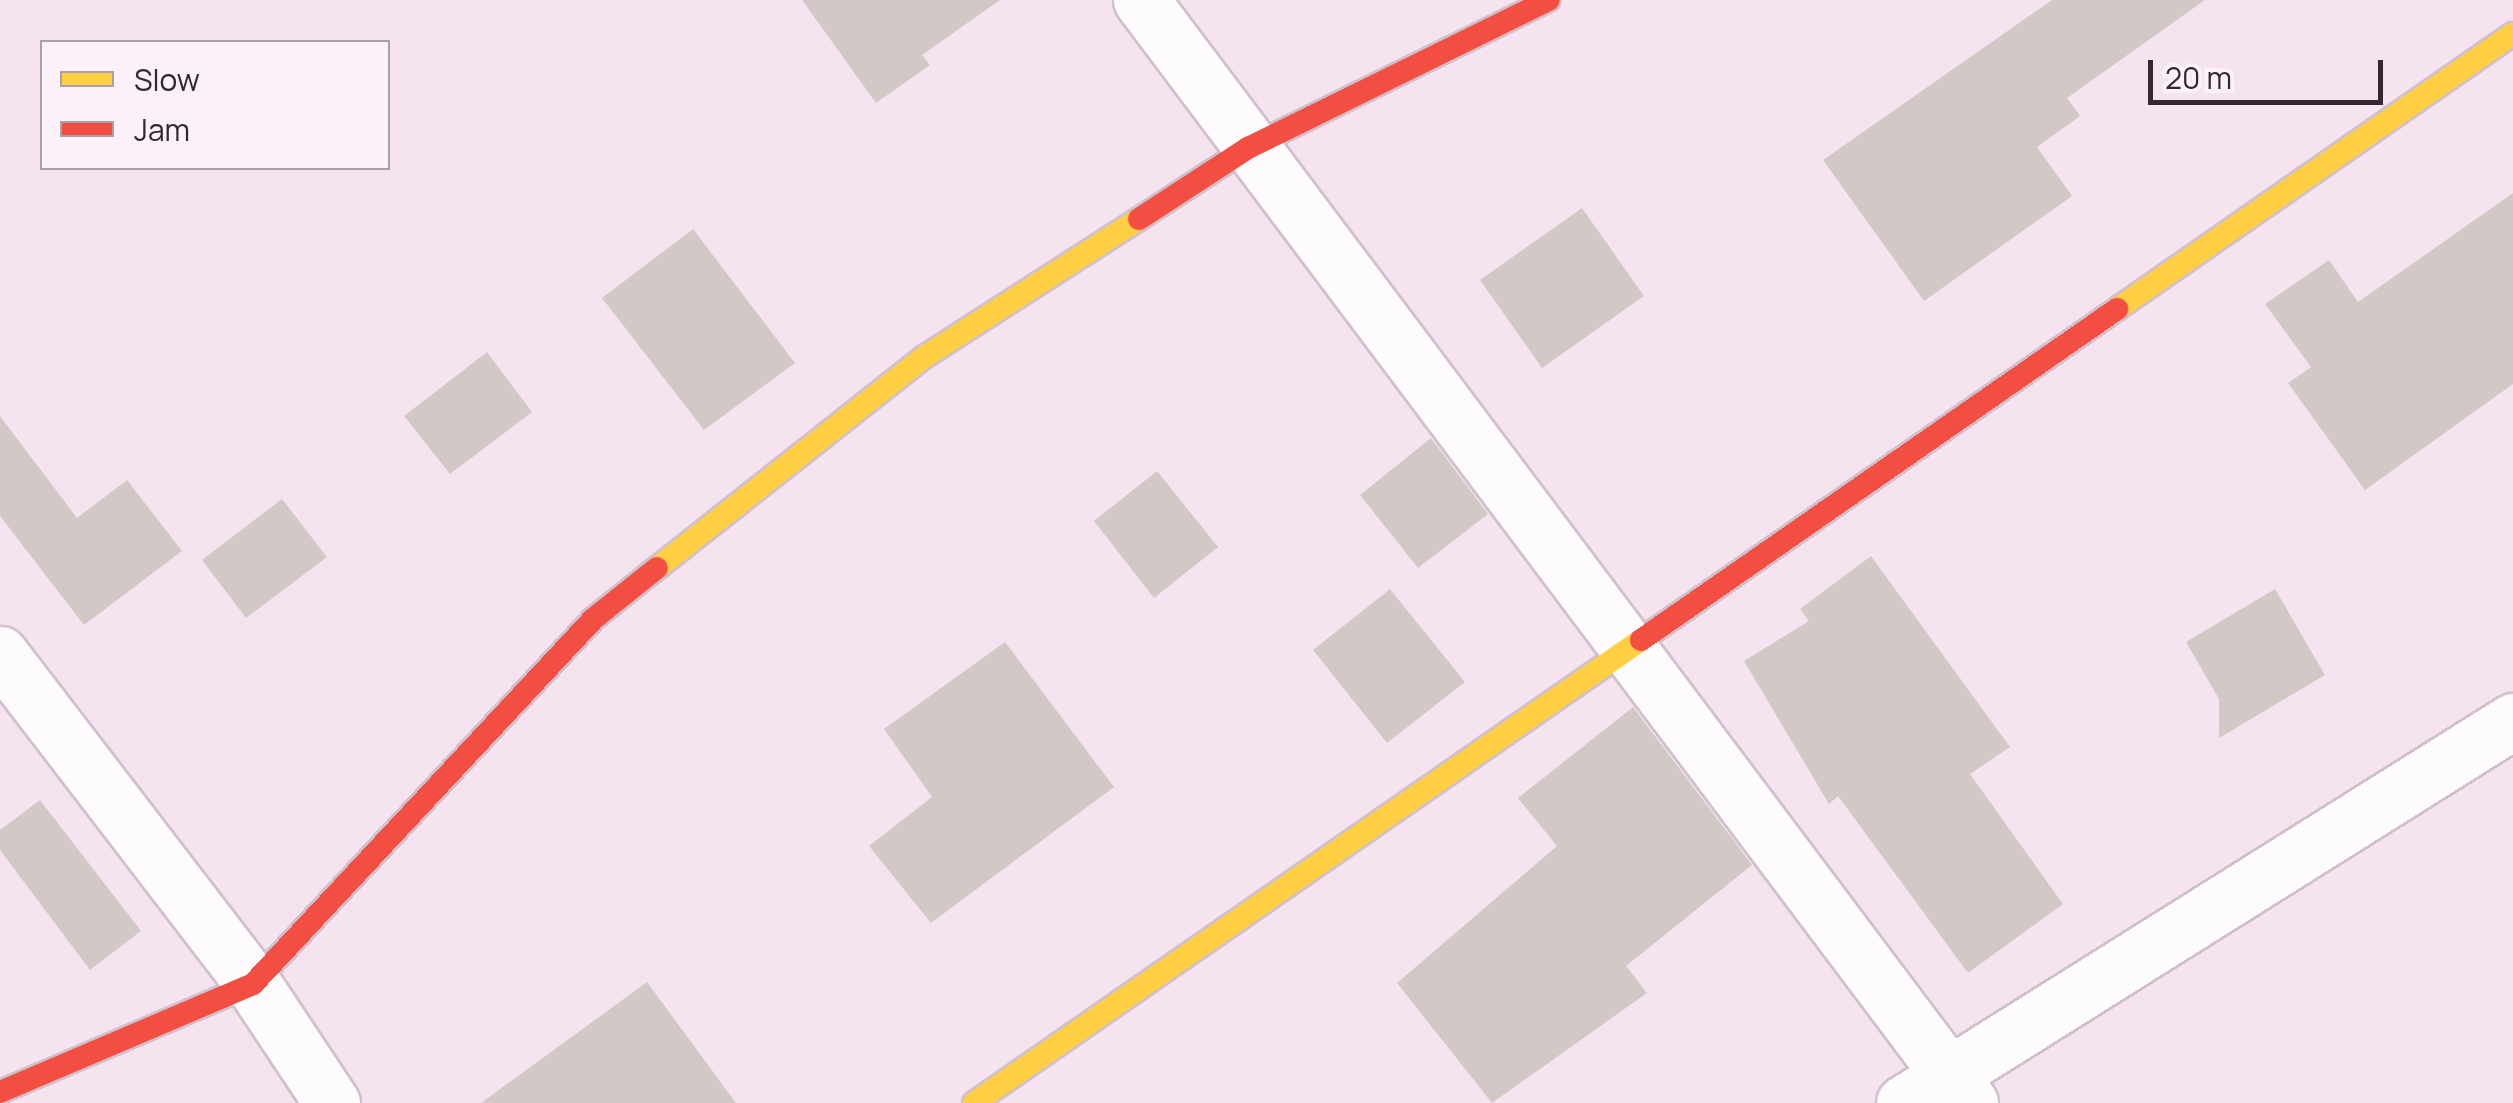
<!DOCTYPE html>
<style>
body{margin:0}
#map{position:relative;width:2513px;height:1103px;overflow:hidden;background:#f5e4f0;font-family:Manrope,sans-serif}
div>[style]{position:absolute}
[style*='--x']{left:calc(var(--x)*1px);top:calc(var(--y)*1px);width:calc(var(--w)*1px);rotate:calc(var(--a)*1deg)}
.building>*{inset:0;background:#d2c9c6}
.roads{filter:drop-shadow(2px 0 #d0c0cb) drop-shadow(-2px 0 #d0c0cb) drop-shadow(0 2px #d0c0cb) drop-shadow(0 -2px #d0c0cb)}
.street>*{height:55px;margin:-27.5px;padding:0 27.5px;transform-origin:27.5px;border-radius:27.5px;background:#fefbfd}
.slow>*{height:22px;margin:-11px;padding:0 11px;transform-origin:11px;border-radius:11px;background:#ffcf43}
.jam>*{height:22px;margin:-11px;padding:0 11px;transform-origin:11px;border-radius:11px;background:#f24e42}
span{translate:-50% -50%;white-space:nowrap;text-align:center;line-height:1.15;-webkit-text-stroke:9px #faf2f8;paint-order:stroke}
.legend{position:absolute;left:40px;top:40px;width:350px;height:130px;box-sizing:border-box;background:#faf2f8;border:2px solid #aba0a8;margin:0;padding:12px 18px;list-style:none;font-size:30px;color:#352631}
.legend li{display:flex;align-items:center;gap:20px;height:50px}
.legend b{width:50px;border:2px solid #aba0a8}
.scale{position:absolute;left:2148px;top:60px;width:235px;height:45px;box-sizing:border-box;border:5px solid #352631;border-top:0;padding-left:12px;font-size:30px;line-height:35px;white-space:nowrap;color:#352631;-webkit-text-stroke:8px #faf2f8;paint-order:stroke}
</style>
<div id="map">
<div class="building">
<div style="clip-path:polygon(802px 0,1000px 0,922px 55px,930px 65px,876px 103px)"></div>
<div style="clip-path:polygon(2052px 0,2205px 0,2067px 98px,2080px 116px,2037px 147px,2072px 196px,1924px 301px,1823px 160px)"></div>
<div style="clip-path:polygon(2513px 193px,2513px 384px,2365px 490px,2288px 383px,2311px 367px,2265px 304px,2329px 260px,2358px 302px)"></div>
<div style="clip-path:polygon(1582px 208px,1644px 296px,1542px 368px,1480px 280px)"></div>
<div style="clip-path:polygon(693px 229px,795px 363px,704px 430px,602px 298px)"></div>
<div style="clip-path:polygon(487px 352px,532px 412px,450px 474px,404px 416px)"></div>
<div style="clip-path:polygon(0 416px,77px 518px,127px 480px,182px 551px,84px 625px,0 516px)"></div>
<div style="clip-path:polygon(1431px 438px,1488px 514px,1418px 568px,1360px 495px)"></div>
<div style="clip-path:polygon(1157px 471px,1218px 547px,1154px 598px,1094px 521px)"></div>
<div style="clip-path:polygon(282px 499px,327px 557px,246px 618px,202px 560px)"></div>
<div style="clip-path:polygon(1871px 556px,2010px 747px,1970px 774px,2063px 904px,1968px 973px,1838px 796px,1829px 804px,1744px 661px,1809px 621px,1800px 609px)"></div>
<div style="clip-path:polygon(1390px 589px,1465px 682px,1387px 743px,1313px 650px)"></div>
<div style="clip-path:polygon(2275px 589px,2325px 675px,2219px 738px,2219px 699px,2186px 642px)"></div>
<div style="clip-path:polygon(1005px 642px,1114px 787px,931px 923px,869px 846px,932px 797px,884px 729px)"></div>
<div style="clip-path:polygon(1633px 707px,1752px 865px,1626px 966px,1647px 993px,1492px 1103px,1397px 983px,1557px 846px,1518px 798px)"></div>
<div style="clip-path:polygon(40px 800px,141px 931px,90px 970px,0 850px,0 830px)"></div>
<div style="clip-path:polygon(647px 982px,736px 1103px,481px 1103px)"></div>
</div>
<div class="roads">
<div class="street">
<div style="--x:1141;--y:0;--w:1380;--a:53.07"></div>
<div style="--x:0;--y:654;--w:416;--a:52.5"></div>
<div style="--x:253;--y:984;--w:143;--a:56.4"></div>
<div style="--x:1904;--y:1103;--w:719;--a:-32.1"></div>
</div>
<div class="slow">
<div style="--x:2117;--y:309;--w:482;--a:-34.8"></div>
<div style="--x:657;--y:568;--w:340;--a:-38.3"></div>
<div style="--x:924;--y:357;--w:255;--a:-32.7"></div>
<div style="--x:974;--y:1103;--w:812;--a:-34.77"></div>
</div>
<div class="jam">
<div style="--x:1139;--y:219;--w:130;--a:-33.1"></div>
<div style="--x:1248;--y:148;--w:335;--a:-26.2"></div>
<div style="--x:1641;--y:640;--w:580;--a:-34.81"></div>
<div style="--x:0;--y:1092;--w:275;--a:-23.1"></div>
<div style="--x:253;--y:984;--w:497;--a:-47"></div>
<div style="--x:592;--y:620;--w:83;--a:-38.7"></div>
</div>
</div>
<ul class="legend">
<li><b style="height:12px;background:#ffcf43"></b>Slow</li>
<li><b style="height:12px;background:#f24e42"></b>Jam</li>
</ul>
<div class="scale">20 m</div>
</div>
